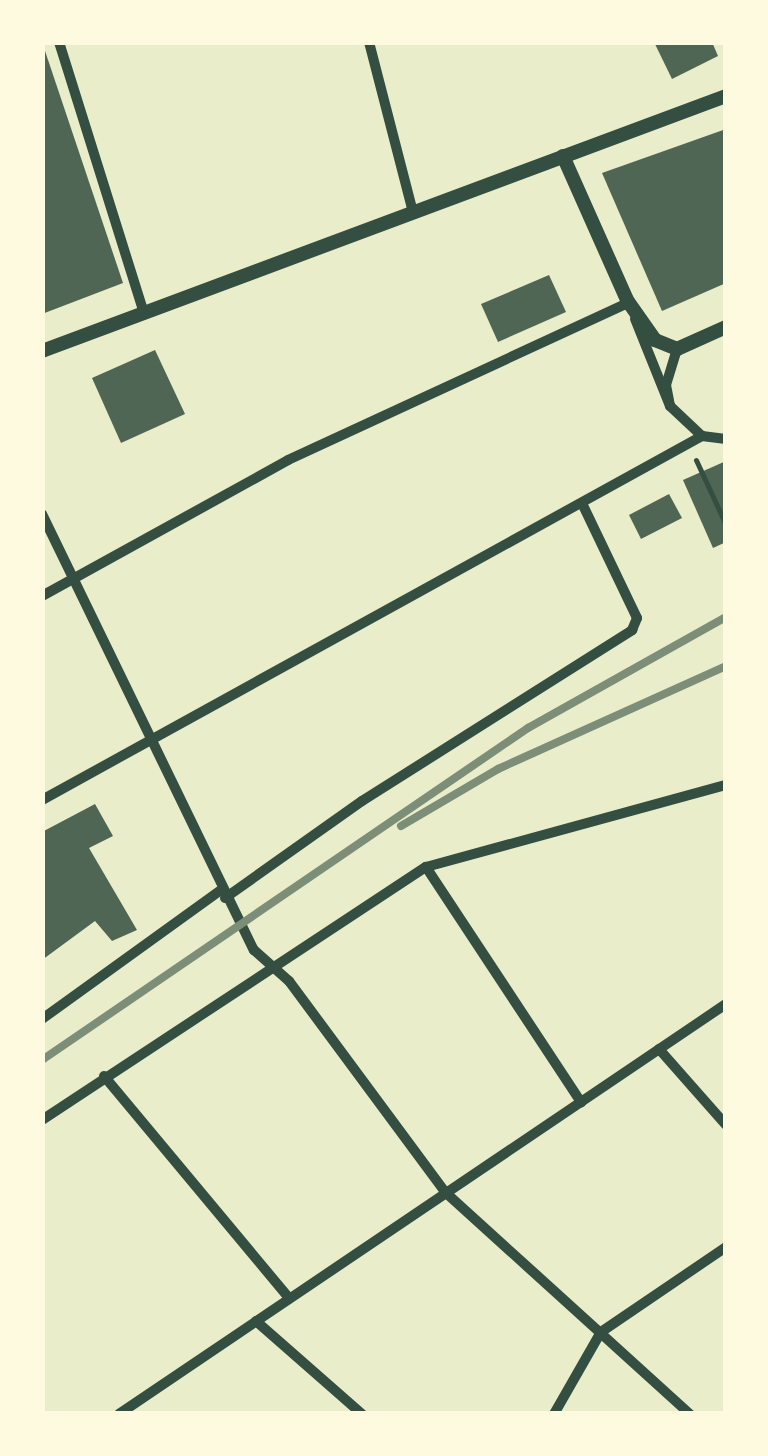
<!DOCTYPE html>
<style>
body{margin:0}
#map{position:relative;width:768px;height:1456px;overflow:hidden;background:#e9edc9;font-family:Manrope,sans-serif}
div>[style]{position:absolute}
[style*='--x']{left:calc(var(--x)*1px);top:calc(var(--y)*1px);width:calc(var(--w)*1px);rotate:calc(var(--a)*1deg)}
.building>*{inset:0;background:#4f6655}
.path>*{height:5px;margin:-2.5px;padding:0 2.5px;transform-origin:2.5px;border-radius:2.5px;background:#344e41}
.minor>*{height:10px;margin:-5px;padding:0 5px;transform-origin:5px;border-radius:5px;background:#344e41}
.tertiary>*{height:14px;margin:-7px;padding:0 7px;transform-origin:7px;border-radius:7px;background:#344e41}
.rail>*{height:8px;margin:-4px;padding:0 4px;transform-origin:4px;border-radius:4px;background:#7c8e77}
span{translate:-50% -50%;white-space:nowrap;text-align:center;line-height:1.15;-webkit-text-stroke:8px #fefae0;paint-order:stroke}
.frame{position:absolute;inset:0;border:45px solid #fefae0;pointer-events:none}
</style>
<div id="map">
<div class="building">
<div style="clip-path:polygon(42px 42px,123px 283px,42px 314px)"></div>
<div style="clip-path:polygon(654px 42px,712px 42px,718px 56px,672px 79px)"></div>
<div style="clip-path:polygon(726px 129px,726px 283px,662px 311px,602px 173px)"></div>
<div style="clip-path:polygon(549px 275px,566px 312px,498px 342px,481px 304px)"></div>
<div style="clip-path:polygon(155px 350px,185px 414px,121px 443px,92px 378px)"></div>
<div style="clip-path:polygon(726px 461px,726px 542px,713px 548px,683px 480px)"></div>
<div style="clip-path:polygon(669px 494px,682px 518px,641px 539px,629px 515px)"></div>
<div style="clip-path:polygon(95px 804px,113px 836px,89px 848px,137px 930px,112px 941px,95px 921px,42px 960px,42px 832px)"></div>
</div>
<div class="path">
<div style="--x:696;--y:460;--w:72;--a:65.2"></div>
</div>
<div class="minor">
<div style="--x:59;--y:42;--w:284;--a:72.6"></div>
<div style="--x:369;--y:42;--w:176;--a:75.5"></div>
<div style="--x:635;--y:319;--w:94;--a:68.1"></div>
<div style="--x:677;--y:349;--w:38;--a:107"></div>
<div style="--x:666;--y:385;--w:21;--a:79"></div>
<div style="--x:670;--y:406;--w:44;--a:43.2"></div>
<div style="--x:702;--y:436;--w:24;--a:7"></div>
<div style="--x:42;--y:514;--w:485;--a:64.1"></div>
<div style="--x:254;--y:950;--w:47;--a:41.5"></div>
<div style="--x:289;--y:981;--w:262;--a:53.5"></div>
<div style="--x:445;--y:1192;--w:331;--a:42.2"></div>
<div style="--x:42;--y:596;--w:281;--a:-28.9"></div>
<div style="--x:288;--y:460;--w:374;--a:-24.8"></div>
<div style="--x:42;--y:800;--w:754;--a:-28.88"></div>
<div style="--x:426;--y:867;--w:282;--a:56.6"></div>
<div style="--x:225;--y:898;--w:168;--a:-35.3"></div>
<div style="--x:362;--y:801;--w:320;--a:-32.3"></div>
<div style="--x:632;--y:630;--w:13;--a:-67"></div>
<div style="--x:637;--y:618;--w:127;--a:-115.6"></div>
<div style="--x:42;--y:1019;--w:221;--a:-35.8"></div>
<div style="--x:659;--y:1049;--w:101;--a:48.6"></div>
<div style="--x:104;--y:1076;--w:289;--a:50.2"></div>
<div style="--x:42;--y:1120;--w:460;--a:-33.4"></div>
<div style="--x:426;--y:867;--w:311;--a:-15.3"></div>
<div style="--x:256;--y:1321;--w:141;--a:41.3"></div>
<div style="--x:119;--y:1414;--w:732;--a:-34.04"></div>
<div style="--x:554;--y:1414;--w:95;--a:-60.2"></div>
<div style="--x:601;--y:1332;--w:151;--a:-34.2"></div>
</div>
<div class="tertiary">
<div style="--x:563;--y:156;--w:158;--a:66"></div>
<div style="--x:627;--y:300;--w:49;--a:55"></div>
<div style="--x:655;--y:340;--w:24;--a:22"></div>
<div style="--x:677;--y:349;--w:54;--a:-24.2"></div>
<div style="--x:42;--y:351;--w:730;--a:-20.45"></div>
</div>
<div class="rail">
<div style="--x:401;--y:826;--w:113;--a:-30.4"></div>
<div style="--x:498;--y:769;--w:250;--a:-24.3"></div>
<div style="--x:42;--y:1060;--w:589;--a:-34.34"></div>
<div style="--x:528;--y:728;--w:227;--a:-29.3"></div>
</div>
<div class="frame"></div>
</div>
